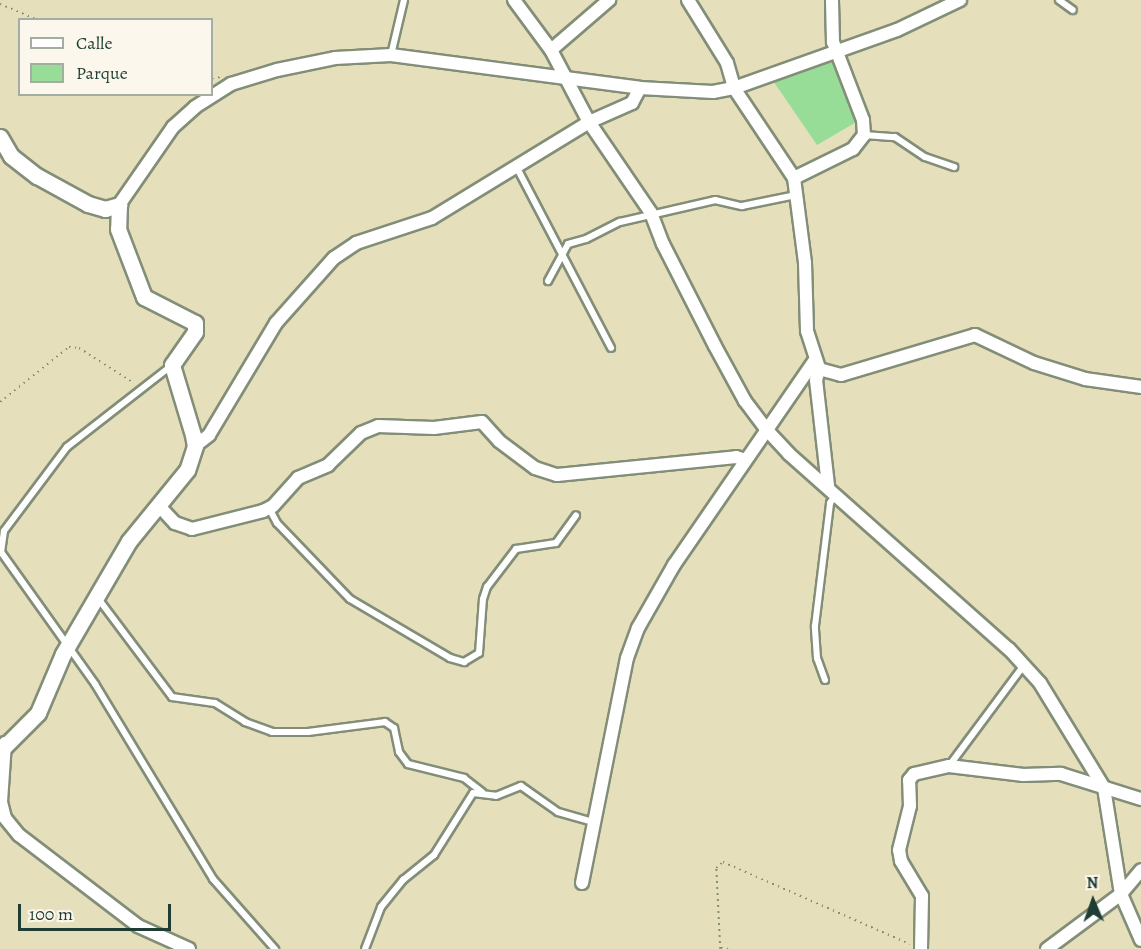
<!DOCTYPE html>
<style>
body{margin:0}
#map{position:relative;width:1141px;height:949px;overflow:hidden;background:#e6dfbb;font-family:Alegreya,serif}
div>[style]{position:absolute}
[style*='--x']{left:calc(var(--x)*1px);top:calc(var(--y)*1px);width:calc(var(--w)*1px);rotate:calc(var(--a)*1deg)}
.green>*{inset:0;background:#97dd97}
.path>*{height:1.5px;margin-top:-0.75px;transform-origin:0;background:repeating-linear-gradient(90deg,#828e78 0 1.5px,transparent 0 6px)}
.roads{filter:drop-shadow(2px 0 #828e78) drop-shadow(-2px 0 #828e78) drop-shadow(0 2px #828e78) drop-shadow(0 -2px #828e78)}
.service>*{height:6px;margin:-3px;padding:0 3px;transform-origin:3px;border-radius:3px;background:#fff}
.minor>*{height:12px;margin:-6px;padding:0 6px;transform-origin:6px;border-radius:6px;background:#fff}
.tertiary>*{height:15px;margin:-7.5px;padding:0 7.5px;transform-origin:7.5px;border-radius:7.5px;background:#fff}
span{translate:-50% -50%;white-space:nowrap;text-align:center;line-height:1.15;-webkit-text-stroke:6px #fbf7ec;paint-order:stroke}
.legend{position:absolute;left:18px;top:18px;width:195px;height:78px;box-sizing:border-box;background:#fbf7ec;border:2px solid #a3ada2;margin:0;padding:8px 10px;list-style:none;font-size:18px;color:#1f3d34}
.legend li{display:flex;align-items:center;gap:12px;height:30px}
.legend b{width:30px;border:2px solid #a3ada2}
.north{position:absolute;left:1063px;top:871px;width:60px;height:60px;-webkit-text-stroke:4px #fbf7ec;paint-order:stroke;rotate:358deg;font-size:16px;font-weight:700;line-height:24px;text-align:center;color:#1f3d34}
.north::after{content:'';display:block;margin:auto;width:21px;height:27px;background:#1f3d34;clip-path:polygon(50% 0,100% 100%,50% 72%,0 100%)}
.scale{position:absolute;left:18px;top:904px;width:153px;height:27px;box-sizing:border-box;border:3px solid #1f3d34;border-top:0;padding-left:8px;font-size:18px;line-height:21px;white-space:nowrap;color:#1f3d34;-webkit-text-stroke:4px #fbf7ec;paint-order:stroke}
</style>
<div id="map">
<div class="green">
<div style="clip-path:polygon(842px 48px,870px 114px,817px 145px,767px 72px)"></div>
</div>
<div class="path">
<div style="--x:0;--y:4;--w:41;--a:22.8"></div>
<div style="--x:212;--y:78;--w:9;--a:-6"></div>
<div style="--x:0;--y:402;--w:88;--a:-38.6"></div>
<div style="--x:69;--y:347;--w:10;--a:6"></div>
<div style="--x:79;--y:348;--w:65;--a:32.5"></div>
<div style="--x:721;--y:948;--w:9;--a:6"></div>
<div style="--x:720;--y:949;--w:81;--a:-92.8"></div>
<div style="--x:716;--y:868;--w:9;--a:-41"></div>
<div style="--x:723;--y:862;--w:204;--a:23.7"></div>
</div>
<div class="roads">
<div class="service">
<div style="--x:1059;--y:0;--w:17;--a:36"></div>
<div style="--x:391;--y:55;--w:57;--a:-76.7"></div>
<div style="--x:864;--y:135;--w:31;--a:4"></div>
<div style="--x:895;--y:137;--w:36;--a:34"></div>
<div style="--x:925;--y:157;--w:31;--a:19"></div>
<div style="--x:517;--y:168;--w:203;--a:62.4"></div>
<div style="--x:548;--y:281;--w:42;--a:-61.6"></div>
<div style="--x:568;--y:244;--w:19;--a:-16"></div>
<div style="--x:586;--y:239;--w:38;--a:-27"></div>
<div style="--x:620;--y:222;--w:98;--a:-13"></div>
<div style="--x:715;--y:200;--w:28;--a:13"></div>
<div style="--x:742;--y:206;--w:55;--a:-11.5"></div>
<div style="--x:171;--y:366;--w:132;--a:142.1"></div>
<div style="--x:67;--y:447;--w:105;--a:126.9"></div>
<div style="--x:4;--y:531;--w:21;--a:98"></div>
<div style="--x:1;--y:552;--w:162;--a:54.5"></div>
<div style="--x:95;--y:684;--w:228;--a:58.8"></div>
<div style="--x:213;--y:879;--w:94;--a:48.5"></div>
<div style="--x:269;--y:508;--w:17;--a:62"></div>
<div style="--x:277;--y:523;--w:105;--a:46.2"></div>
<div style="--x:350;--y:599;--w:116;--a:30.5"></div>
<div style="--x:450;--y:658;--w:15;--a:16"></div>
<div style="--x:464;--y:662;--w:17;--a:-31"></div>
<div style="--x:479;--y:653;--w:54;--a:-85.8"></div>
<div style="--x:483;--y:599;--w:13;--a:-72"></div>
<div style="--x:487;--y:587;--w:48;--a:-52.7"></div>
<div style="--x:516;--y:549;--w:40;--a:-8.5"></div>
<div style="--x:556;--y:543;--w:34;--a:-54"></div>
<div style="--x:97;--y:597;--w:125;--a:53.1"></div>
<div style="--x:172;--y:697;--w:43;--a:7.9"></div>
<div style="--x:215;--y:703;--w:36;--a:32"></div>
<div style="--x:245;--y:722;--w:29;--a:20"></div>
<div style="--x:272;--y:732;--w:36;--a:0"></div>
<div style="--x:308;--y:732;--w:78;--a:-7.4"></div>
<div style="--x:385;--y:722;--w:11;--a:34"></div>
<div style="--x:394;--y:728;--w:25;--a:78"></div>
<div style="--x:399;--y:752;--w:15;--a:53"></div>
<div style="--x:408;--y:764;--w:58;--a:14"></div>
<div style="--x:464;--y:778;--w:23;--a:38"></div>
<div style="--x:825;--y:680;--w:23;--a:-110"></div>
<div style="--x:817;--y:658;--w:32;--a:-94"></div>
<div style="--x:815;--y:626;--w:124;--a:-83"></div>
<div style="--x:830;--y:503;--w:11;--a:-56"></div>
<div style="--x:949;--y:766;--w:126;--a:-53.4"></div>
<div style="--x:365;--y:949;--w:45;--a:-69.1"></div>
<div style="--x:381;--y:907;--w:35;--a:-51"></div>
<div style="--x:403;--y:880;--w:40;--a:-39"></div>
<div style="--x:434;--y:855;--w:73;--a:-57.8"></div>
<div style="--x:473;--y:793;--w:23;--a:7"></div>
<div style="--x:496;--y:796;--w:27;--a:-22"></div>
<div style="--x:521;--y:786;--w:45;--a:35.1"></div>
<div style="--x:558;--y:812;--w:36;--a:16"></div>
</div>
<div class="minor">
<div style="--x:514;--y:0;--w:62;--a:53.5"></div>
<div style="--x:551;--y:50;--w:81;--a:62.2"></div>
<div style="--x:589;--y:122;--w:110;--a:55.7"></div>
<div style="--x:651;--y:213;--w:33;--a:69"></div>
<div style="--x:663;--y:244;--w:114;--a:63"></div>
<div style="--x:715;--y:346;--w:63;--a:61.4"></div>
<div style="--x:745;--y:401;--w:34;--a:53"></div>
<div style="--x:765;--y:428;--w:35;--a:47"></div>
<div style="--x:789;--y:454;--w:294;--a:41.6"></div>
<div style="--x:1009;--y:649;--w:46;--a:47.6"></div>
<div style="--x:1040;--y:683;--w:123;--a:58.6"></div>
<div style="--x:1104;--y:788;--w:107;--a:80.9"></div>
<div style="--x:1121;--y:894;--w:50;--a:66.5"></div>
<div style="--x:688;--y:0;--w:74;--a:58.2"></div>
<div style="--x:727;--y:63;--w:26;--a:74"></div>
<div style="--x:734;--y:88;--w:108;--a:56.3"></div>
<div style="--x:794;--y:178;--w:86;--a:82.6"></div>
<div style="--x:805;--y:263;--w:68;--a:88.3"></div>
<div style="--x:807;--y:331;--w:40;--a:72"></div>
<div style="--x:819;--y:369;--w:23;--a:15"></div>
<div style="--x:841;--y:375;--w:140;--a:-16.6"></div>
<div style="--x:975;--y:335;--w:65;--a:25.4"></div>
<div style="--x:1034;--y:363;--w:53;--a:17.4"></div>
<div style="--x:1085;--y:379;--w:57;--a:8.1"></div>
<div style="--x:551;--y:50;--w:77;--a:-40.8"></div>
<div style="--x:794;--y:178;--w:66;--a:-26.2"></div>
<div style="--x:853;--y:149;--w:18;--a:-52"></div>
<div style="--x:864;--y:135;--w:15;--a:-94"></div>
<div style="--x:863;--y:120;--w:84;--a:-111"></div>
<div style="--x:833;--y:42;--w:42;--a:-91.4"></div>
<div style="--x:119;--y:205;--w:95;--a:-55.3"></div>
<div style="--x:173;--y:127;--w:30;--a:-42"></div>
<div style="--x:195;--y:107;--w:43;--a:-32.6"></div>
<div style="--x:231;--y:84;--w:48;--a:-16.9"></div>
<div style="--x:277;--y:70;--w:59;--a:-11.7"></div>
<div style="--x:335;--y:58;--w:56;--a:-3.1"></div>
<div style="--x:391;--y:55;--w:251;--a:7.5"></div>
<div style="--x:640;--y:88;--w:73;--a:3.1"></div>
<div style="--x:713;--y:92;--w:21;--a:-11"></div>
<div style="--x:734;--y:88;--w:173;--a:-19.6"></div>
<div style="--x:897;--y:30;--w:70;--a:-25.5"></div>
<div style="--x:819;--y:369;--w:11;--a:105"></div>
<div style="--x:816;--y:380;--w:107;--a:83.5"></div>
<div style="--x:195;--y:446;--w:18;--a:-38"></div>
<div style="--x:209;--y:435;--w:131;--a:-59.1"></div>
<div style="--x:276;--y:323;--w:87;--a:-48.3"></div>
<div style="--x:334;--y:258;--w:27;--a:-34"></div>
<div style="--x:356;--y:243;--w:80;--a:-18.2"></div>
<div style="--x:432;--y:218;--w:184;--a:-31.4"></div>
<div style="--x:589;--y:122;--w:47;--a:-23.8"></div>
<div style="--x:632;--y:103;--w:17;--a:-62"></div>
<div style="--x:160;--y:507;--w:22;--a:47"></div>
<div style="--x:175;--y:523;--w:18;--a:19"></div>
<div style="--x:192;--y:529;--w:73;--a:-14.2"></div>
<div style="--x:263;--y:511;--w:11;--a:-27"></div>
<div style="--x:273;--y:506;--w:38;--a:-48"></div>
<div style="--x:298;--y:478;--w:33;--a:-23"></div>
<div style="--x:328;--y:465;--w:46;--a:-44.1"></div>
<div style="--x:361;--y:433;--w:18;--a:-22"></div>
<div style="--x:378;--y:426;--w:56;--a:2"></div>
<div style="--x:434;--y:428;--w:48;--a:-7.1"></div>
<div style="--x:482;--y:422;--w:25;--a:48"></div>
<div style="--x:499;--y:441;--w:45;--a:36.9"></div>
<div style="--x:535;--y:468;--w:23;--a:18"></div>
<div style="--x:557;--y:475;--w:180;--a:-5.7"></div>
<div style="--x:736;--y:457;--w:9;--a:18"></div>
<div style="--x:5;--y:743;--w:59;--a:93.9"></div>
<div style="--x:1;--y:802;--w:16;--a:76"></div>
<div style="--x:5;--y:818;--w:22;--a:51"></div>
<div style="--x:19;--y:835;--w:150;--a:37.4"></div>
<div style="--x:138;--y:926;--w:56;--a:24.3"></div>
<div style="--x:582;--y:883;--w:229;--a:-78.7"></div>
<div style="--x:627;--y:658;--w:32;--a:-70"></div>
<div style="--x:638;--y:628;--w:73;--a:-60.3"></div>
<div style="--x:674;--y:565;--w:249;--a:-55.5"></div>
<div style="--x:921;--y:949;--w:53;--a:-88.9"></div>
<div style="--x:922;--y:896;--w:41;--a:-121"></div>
<div style="--x:901;--y:861;--w:11;--a:-100"></div>
<div style="--x:899;--y:850;--w:45;--a:-76"></div>
<div style="--x:910;--y:806;--w:26;--a:-92"></div>
<div style="--x:909;--y:780;--w:8;--a:-50"></div>
<div style="--x:914;--y:774;--w:36;--a:-13"></div>
<div style="--x:949;--y:766;--w:75;--a:6.9"></div>
<div style="--x:1023;--y:775;--w:38;--a:-2"></div>
<div style="--x:1061;--y:774;--w:84;--a:17.4"></div>
<div style="--x:1047;--y:949;--w:92;--a:-36.6"></div>
<div style="--x:1121;--y:894;--w:31;--a:-50"></div>
</div>
<div class="tertiary">
<div style="--x:0;--y:137;--w:22;--a:60"></div>
<div style="--x:11;--y:156;--w:33;--a:38"></div>
<div style="--x:37;--y:176;--w:58;--a:28.8"></div>
<div style="--x:88;--y:204;--w:18;--a:16"></div>
<div style="--x:105;--y:209;--w:15;--a:-16"></div>
<div style="--x:119;--y:205;--w:24;--a:92"></div>
<div style="--x:118;--y:229;--w:73;--a:69.1"></div>
<div style="--x:144;--y:297;--w:57;--a:27"></div>
<div style="--x:195;--y:323;--w:9;--a:90"></div>
<div style="--x:195;--y:332;--w:40;--a:124.9"></div>
<div style="--x:172;--y:365;--w:73;--a:73.3"></div>
<div style="--x:193;--y:435;--w:11;--a:80"></div>
<div style="--x:195;--y:446;--w:25;--a:108"></div>
<div style="--x:187;--y:470;--w:92;--a:129.2"></div>
<div style="--x:129;--y:541;--w:131;--a:120.3"></div>
<div style="--x:63;--y:654;--w:64;--a:113"></div>
<div style="--x:38;--y:713;--w:54;--a:135"></div>
</div>
</div>
<ul class="legend">
<li><b style="height:8px;background:#fff"></b>Calle</li>
<li><b style="height:16px;background:#97dd97"></b>Parque</li>
</ul>
<div class="north">N</div>
<div class="scale">100 m</div>
</div>
